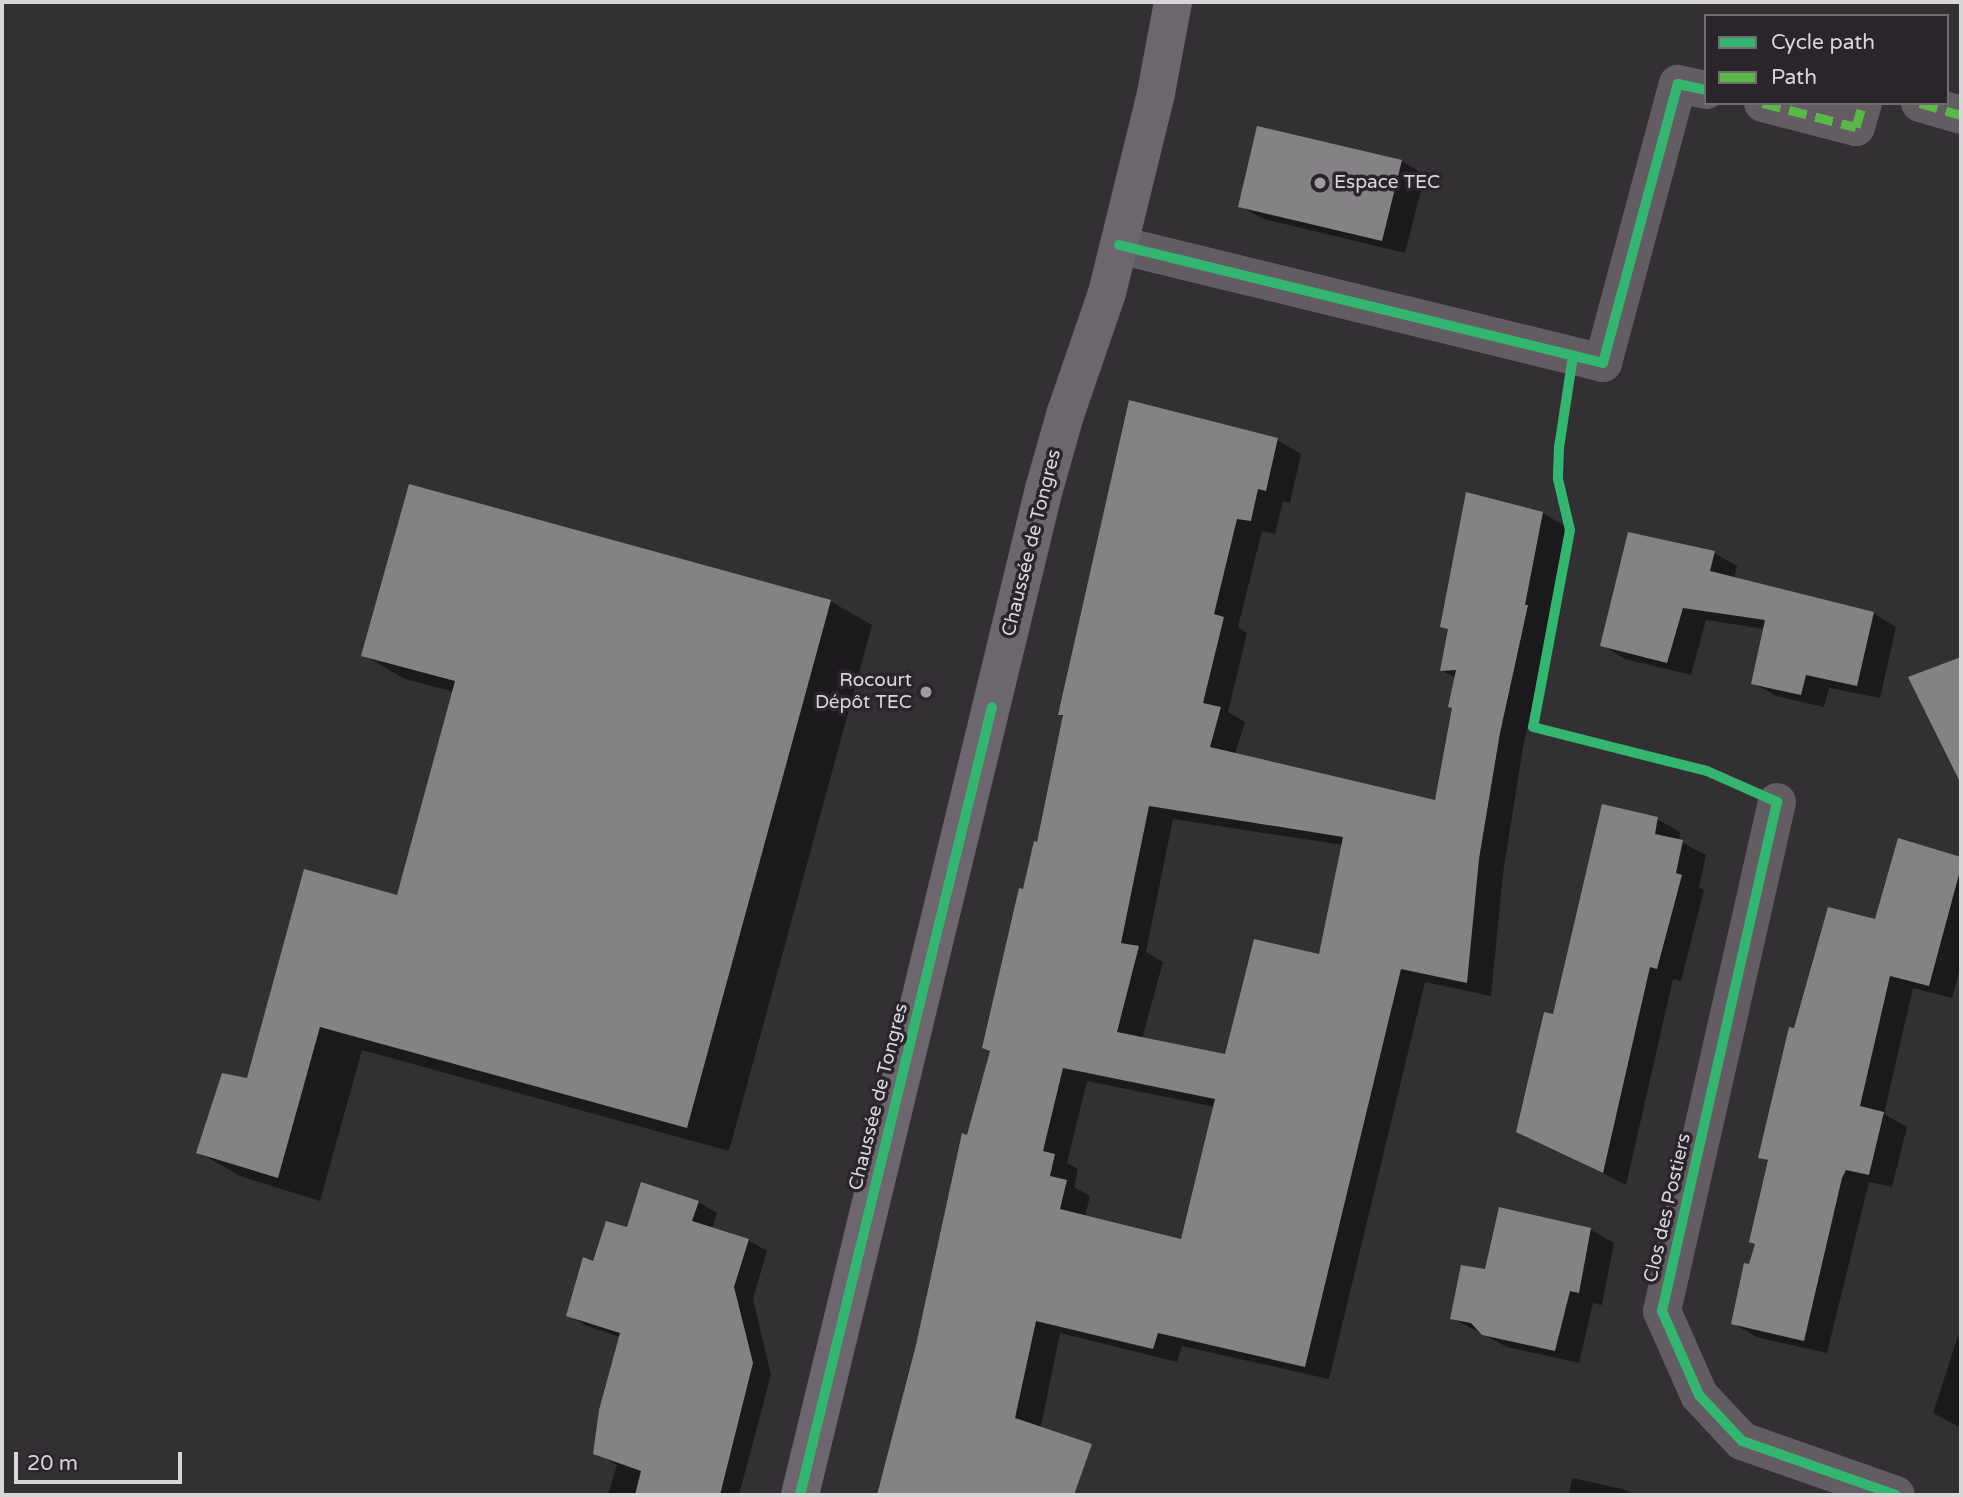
<!DOCTYPE html>
<meta charset="utf-8">
<style>
body{margin:0}
#map{position:relative;width:1963px;height:1497px;overflow:hidden;background:#333033;font-family:"Varela Round",sans-serif}
div>[style]{position:absolute}
[style*='--x']{left:calc(var(--x)*1px);top:calc(var(--y)*1px);width:calc(var(--w)*1px);rotate:calc(var(--a)*1deg)}
.shadow>*{inset:0;background:#0007}
.building>*{inset:0;background:#848285}
.minor>*{height:38px;margin:-19px;padding:0 19px;transform-origin:19px;border-radius:19px;background:#635c63}
.secondary>*{height:38px;margin:-19px;padding:0 19px;transform-origin:19px;border-radius:19px;background:#6e666f}
.quiet>*{height:9px;margin-top:-4.5px;transform-origin:0;background:repeating-linear-gradient(90deg,#58b947 0 18px,transparent 0 27px)}
.cycleway>*{height:10px;margin:-5px;padding:0 5px;transform-origin:5px;border-radius:5px;background:#33b770}
.dots>*{width:19px;height:19px;translate:-50% -50%;box-sizing:border-box;border:4px solid #2a252a;border-radius:50%}
span{translate:-50% -50%;white-space:nowrap;text-align:center;line-height:1.15;-webkit-text-stroke:7px #2a252a;paint-order:stroke}
.poi-label{font-size:19px;color:#d9d6d9}
.left{translate:0 -50%;text-align:left}
.right{translate:-100% -50%;text-align:right}
.street-label{font-size:19px;color:#d9d6d9}
.frame{position:absolute;inset:0;border:4px solid #d9d6d9;pointer-events:none}
.legend{position:absolute;left:1704px;top:14px;width:245px;height:91px;box-sizing:border-box;background:#2a252a;border:2px solid #706c70;margin:0;padding:9px 12px;list-style:none;font-size:21px;color:#d9d6d9}
.legend li{display:flex;align-items:center;gap:14px;height:35px}
.legend b{width:35px;border:2px solid #706c70}
.scale{position:absolute;left:14px;top:1452px;width:168px;height:32px;box-sizing:border-box;border:4px solid #d9d6d9;border-top:0;padding-left:9px;font-size:21px;line-height:24px;white-space:nowrap;color:#d9d6d9;-webkit-text-stroke:5px #2a252a;paint-order:stroke}
</style>
<div id="map">
<div class="shadow">
<div style="clip-path:polygon(1402px 161px,1425px 175px,1405px 253px,1264px 219px,1240px 206px)"></div>
<div style="clip-path:polygon(evenodd,1277px 440px,1301px 454px,1290px 503px,1283px 501px,1275px 534px,1262px 531px,1238px 627px,1247px 633px,1228px 712px,1245px 722px,1235px 754px,1436px 802px,1454px 708px,1456px 678px,1442px 671px,1450px 630px,1442px 626px,1542px 513px,1567px 527px,1549px 619px,1551px 621px,1523px 747px,1503px 874px,1491px 996px,1425px 982px,1329px 1379px,1182px 1346px,1177px 1362px,1060px 1333px,1027px 1495px,878px 1495px,991px 1051px,1025px 891px,1039px 844px,1064px 717px,1060px 714px,1277px 440px,1173px 819px,1343px 845px,1320px 956px,1227px 1056px,1142px 1039px,1163px 962px,1146px 952px,1173px 819px,1277px 440px,1087px 1081px,1215px 1107px,1182px 1242px,1085px 1217px,1090px 1196px,1074px 1187px,1078px 1169px,1067px 1163px,1087px 1081px)"></div>
<div style="clip-path:polygon(1714px 553px,1737px 566px,1734px 579px,1873px 613px,1896px 627px,1880px 698px,1829px 688px,1824px 707px,1776px 696px,1753px 683px,1765px 629px,1706px 620px,1691px 675px,1625px 659px,1602px 645px)"></div>
<div style="clip-path:polygon(830px 601px,872px 625px,729px 1151px,362px 1050px,320px 1201px,240px 1176px,198px 1152px,248px 1080px,398px 897px,454px 692px,405px 679px,363px 655px)"></div>
<div style="clip-path:polygon(1961px 659px,1961px 780px,1911px 678px)"></div>
<div style="clip-path:polygon(1657px 819px,1680px 832px,1679px 841px,1706px 855px,1699px 887px,1704px 890px,1681px 981px,1673px 979px,1626px 1185px,1518px 1131px,1554px 1016px)"></div>
<div style="clip-path:polygon(1899px 841px,1961px 858px,1961px 965px,1952px 998px,1913px 988px,1884px 1114px,1907px 1127px,1892px 1187px,1869px 1182px,1827px 1353px,1756px 1337px,1733px 1323px,1757px 1244px,1769px 1162px,1760px 1157px,1795px 1030px,1877px 921px)"></div>
<div style="clip-path:polygon(698px 1202px,717px 1213px,712px 1229px,748px 1240px,767px 1251px,753px 1299px,771px 1375px,739px 1495px,608px 1495px,617px 1465px,595px 1453px,620px 1337px,587px 1326px,568px 1315px,594px 1264px,628px 1230px)"></div>
<div style="clip-path:polygon(1501px 1210px,1591px 1230px,1614px 1243px,1602px 1305px,1593px 1303px,1579px 1363px,1507px 1347px,1452px 1318px,1486px 1271px)"></div>
<div style="clip-path:polygon(1958px 1336px,1961px 1338px,1961px 1428px,1933px 1413px)"></div>
<div style="clip-path:polygon(1572px 1478px,1623px 1489px,1634px 1495px,1569px 1495px)"></div>
</div>
<div class="building">
<div style="clip-path:polygon(1257px 126px,1402px 160px,1382px 241px,1238px 207px)"></div>
<div style="clip-path:polygon(evenodd,1129px 400px,1278px 438px,1266px 491px,1258px 489px,1251px 521px,1237px 519px,1214px 614px,1224px 617px,1203px 703px,1221px 707px,1210px 747px,1435px 800px,1452px 708px,1448px 707px,1456px 670px,1440px 671px,1448px 629px,1440px 627px,1466px 492px,1543px 512px,1525px 605px,1528px 605px,1500px 733px,1479px 859px,1467px 983px,1401px 969px,1305px 1367px,1158px 1333px,1153px 1349px,1036px 1321px,1015px 1418px,1092px 1444px,1074px 1495px,877px 1495px,916px 1345px,962px 1133px,967px 1135px,990px 1051px,982px 1048px,1019px 888px,1023px 889px,1034px 841px,1037px 842px,1063px 715px,1058px 715px,1129px 400px,1149px 806px,1343px 837px,1319px 954px,1254px 939px,1225px 1054px,1117px 1032px,1139px 946px,1121px 943px,1149px 806px,1129px 400px,1063px 1068px,1215px 1099px,1181px 1239px,1060px 1209px,1067px 1180px,1050px 1176px,1055px 1154px,1043px 1151px,1063px 1068px)"></div>
<div style="clip-path:polygon(409px 484px,831px 600px,687px 1128px,320px 1027px,278px 1178px,196px 1153px,222px 1073px,247px 1078px,304px 869px,397px 895px,455px 681px,361px 656px)"></div>
<div style="clip-path:polygon(1628px 532px,1715px 551px,1710px 571px,1874px 612px,1857px 686px,1806px 675px,1801px 695px,1751px 684px,1765px 620px,1683px 608px,1667px 663px,1600px 646px)"></div>
<div style="clip-path:polygon(1961px 657px,1961px 784px,1908px 677px)"></div>
<div style="clip-path:polygon(1602px 804px,1658px 817px,1655px 834px,1683px 840px,1676px 873px,1682px 875px,1657px 969px,1650px 967px,1603px 1173px,1516px 1132px,1544px 1012px,1553px 1014px)"></div>
<div style="clip-path:polygon(1898px 838px,1961px 857px,1961px 867px,1929px 986px,1890px 976px,1860px 1106px,1884px 1112px,1869px 1175px,1846px 1170px,1842px 1178px,1804px 1341px,1731px 1324px,1744px 1263px,1749px 1264px,1755px 1244px,1749px 1242px,1768px 1160px,1758px 1158px,1789px 1027px,1794px 1028px,1828px 907px,1875px 919px)"></div>
<div style="clip-path:polygon(641px 1182px,699px 1201px,692px 1221px,749px 1239px,734px 1287px,753px 1363px,720px 1495px,635px 1495px,641px 1471px,593px 1454px,599px 1410px,620px 1333px,566px 1316px,583px 1257px,593px 1261px,606px 1221px,627px 1227px)"></div>
<div style="clip-path:polygon(1499px 1207px,1591px 1228px,1579px 1293px,1570px 1291px,1555px 1351px,1482px 1335px,1471px 1323px,1450px 1319px,1461px 1265px,1485px 1269px)"></div>
</div>
<div class="minor">
<div style="--x:1763;--y:103;--w:96;--a:14.5"></div>
<div style="--x:1856;--y:127;--w:25;--a:-74"></div>
<div style="--x:1920;--y:103;--w:43;--a:16.3"></div>
<div style="--x:1119;--y:245;--w:498;--a:13.7"></div>
<div style="--x:1603;--y:363;--w:289;--a:-75"></div>
<div style="--x:1678;--y:84;--w:29;--a:12"></div>
<div style="--x:1777;--y:802;--w:522;--a:102.73"></div>
<div style="--x:1662;--y:1311;--w:92;--a:66.2"></div>
<div style="--x:1699;--y:1395;--w:63;--a:46.9"></div>
<div style="--x:1742;--y:1441;--w:163;--a:19.3"></div>
</div>
<div class="secondary">
<div style="--x:800;--y:1495;--w:1035;--a:-76.37"></div>
<div style="--x:1044;--y:489;--w:80;--a:-74.1"></div>
<div style="--x:1066;--y:412;--w:126;--a:-71"></div>
<div style="--x:1107;--y:293;--w:206;--a:-76.2"></div>
<div style="--x:1156;--y:93;--w:93;--a:-79.4"></div>
</div>
<div class="quiet">
<div style="--x:1763;--y:103;--w:96;--a:14.5"></div>
<div style="--x:1856;--y:127;--w:25;--a:-74"></div>
<div style="--x:1920;--y:103;--w:43;--a:16.3"></div>
</div>
<div class="cycleway">
<div style="--x:1119;--y:245;--w:498;--a:13.7"></div>
<div style="--x:1603;--y:363;--w:289;--a:-75"></div>
<div style="--x:1678;--y:84;--w:29;--a:12"></div>
<div style="--x:1573;--y:356;--w:92;--a:98.7"></div>
<div style="--x:1559;--y:447;--w:32;--a:92"></div>
<div style="--x:1558;--y:479;--w:52;--a:76.8"></div>
<div style="--x:1570;--y:530;--w:200;--a:100.6"></div>
<div style="--x:1533;--y:727;--w:179;--a:14.2"></div>
<div style="--x:1707;--y:771;--w:77;--a:23.9"></div>
<div style="--x:1777;--y:802;--w:522;--a:102.73"></div>
<div style="--x:1662;--y:1311;--w:92;--a:66.2"></div>
<div style="--x:1699;--y:1395;--w:63;--a:46.9"></div>
<div style="--x:1742;--y:1441;--w:163;--a:19.3"></div>
<div style="--x:800;--y:1495;--w:811;--a:-76.31"></div>
</div>
<div class="dots">
<div style="left:1320px;top:183px;background:#9f9c9f"></div>
<div style="left:926px;top:692px;background:#9f9c9f"></div>
</div>
<div class="poi-label">
<span class="left" style="left:1334px;top:183px">Espace TEC</span>
<span class="right" style="left:912px;top:692px">Rocourt<br>Dépôt TEC</span>
</div>
<div class="street-label">
<span style="left:1032px;top:543px;rotate:-76deg">Chaussée de Tongres</span>
<span style="left:879px;top:1097px;rotate:-76deg">Chaussée de Tongres</span>
<span style="left:1668px;top:1208px;rotate:-77deg">Clos des Postiers</span>
</div>
<div class="frame"></div>
<ul class="legend">
<li><b style="height:9px;background:#33b770"></b>Cycle path</li>
<li><b style="height:9px;background:#58b947"></b>Path</li>
</ul>
<div class="scale">20 m</div>
</div>
